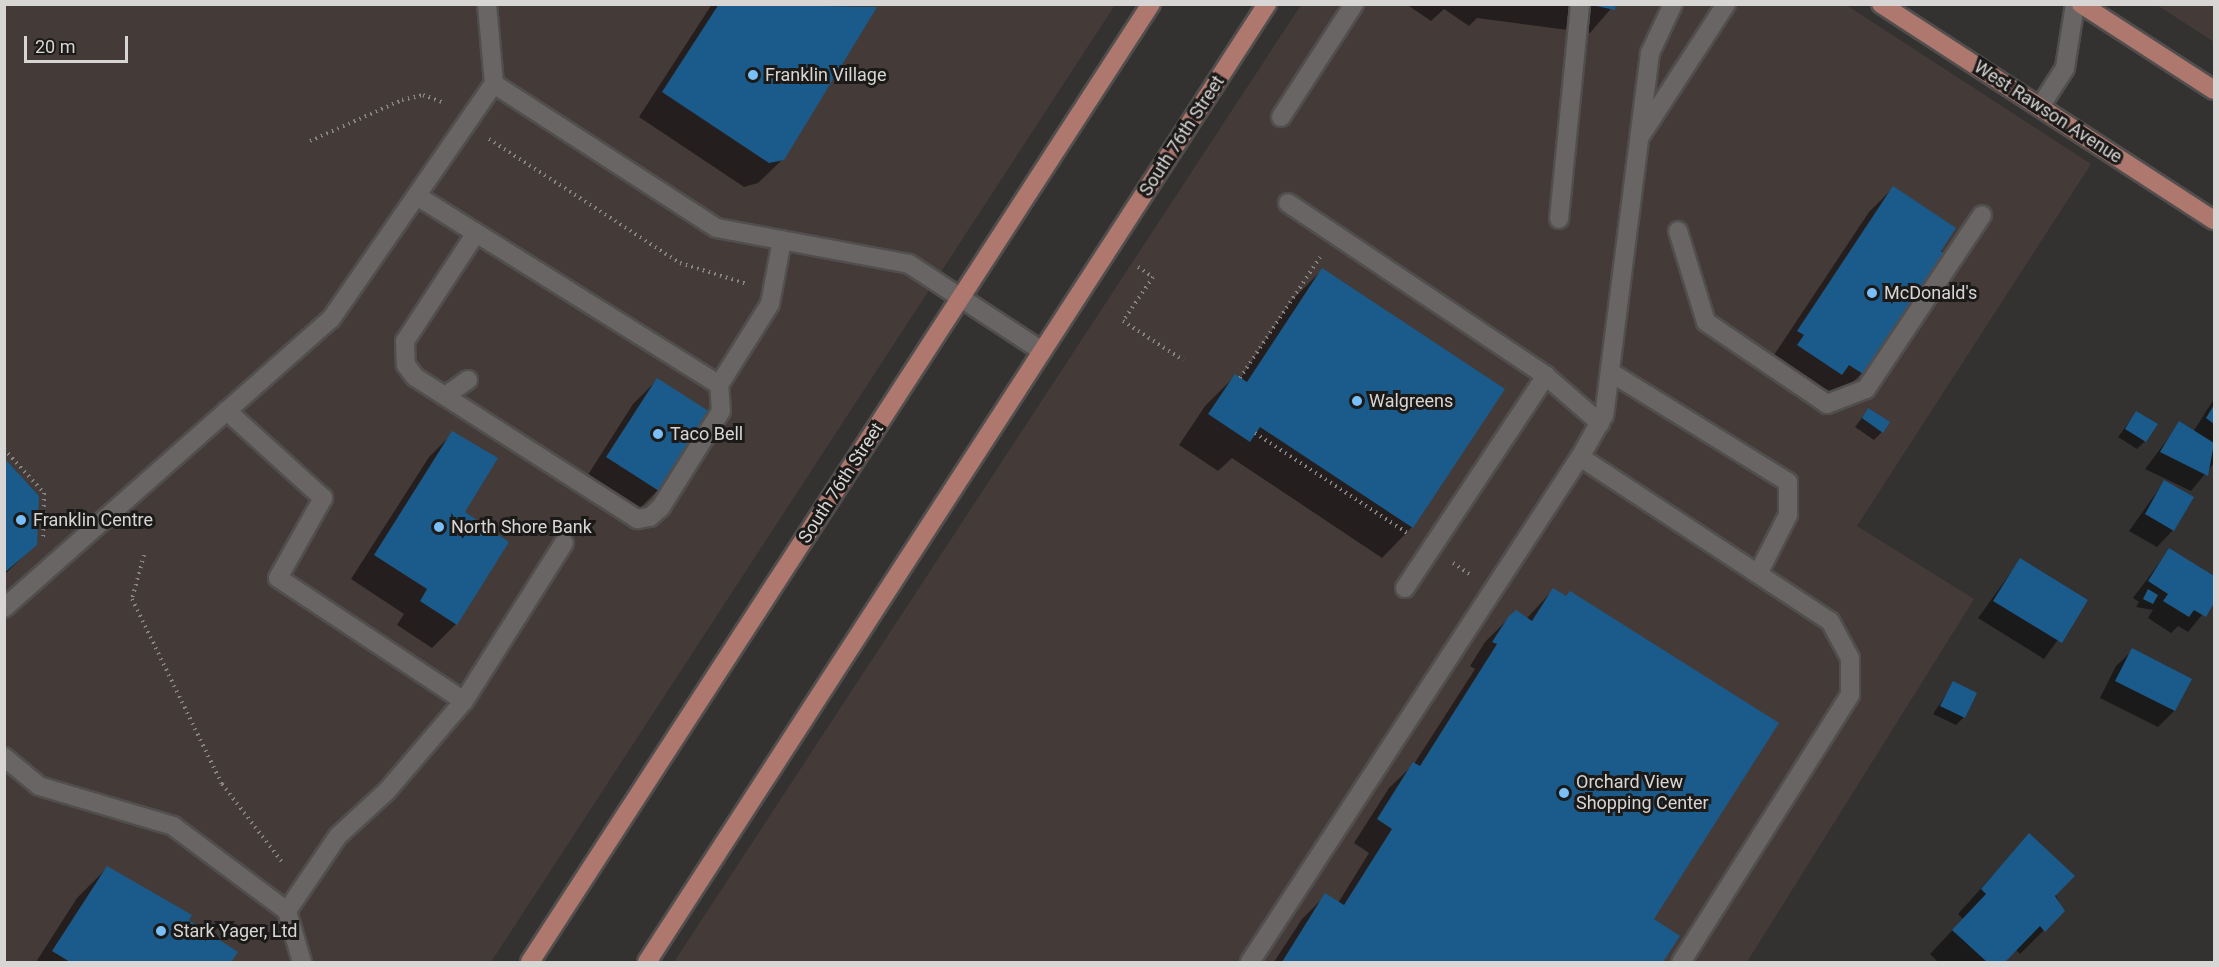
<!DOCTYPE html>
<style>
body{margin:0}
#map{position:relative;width:2219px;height:967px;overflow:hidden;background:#343131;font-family:Roboto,sans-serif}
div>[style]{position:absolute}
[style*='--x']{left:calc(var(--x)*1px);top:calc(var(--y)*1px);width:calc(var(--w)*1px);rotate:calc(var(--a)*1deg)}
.built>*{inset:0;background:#443b39}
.shadow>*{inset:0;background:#0007}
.building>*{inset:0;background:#1a5b8b}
.path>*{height:4px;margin-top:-2px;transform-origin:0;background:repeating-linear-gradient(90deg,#888685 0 1.5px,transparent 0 6px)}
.roads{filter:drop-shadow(2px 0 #514e4e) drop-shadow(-2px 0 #514e4e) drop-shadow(0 2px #514e4e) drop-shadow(0 -2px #514e4e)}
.minor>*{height:18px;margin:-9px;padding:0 9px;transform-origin:9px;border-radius:9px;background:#686564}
.major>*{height:18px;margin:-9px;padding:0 9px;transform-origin:9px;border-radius:9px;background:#ae786e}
.dots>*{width:16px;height:16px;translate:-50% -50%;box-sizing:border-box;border:3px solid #1b1a19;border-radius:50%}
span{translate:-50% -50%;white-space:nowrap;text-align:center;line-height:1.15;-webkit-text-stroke:6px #1b1a19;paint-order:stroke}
.poi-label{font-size:18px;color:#d8d6d5}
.left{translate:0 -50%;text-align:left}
.street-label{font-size:18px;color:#d8d6d5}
.frame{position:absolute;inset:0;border:6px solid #d8d6d5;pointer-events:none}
.scale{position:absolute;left:24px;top:36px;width:104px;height:27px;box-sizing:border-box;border:3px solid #d8d6d5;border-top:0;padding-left:8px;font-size:18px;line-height:21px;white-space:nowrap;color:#d8d6d5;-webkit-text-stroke:4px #1b1a19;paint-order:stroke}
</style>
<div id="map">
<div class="built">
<div style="clip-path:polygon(5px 5px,1115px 5px,491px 962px,5px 962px)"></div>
<div style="clip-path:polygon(1301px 5px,1846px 5px,2091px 164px,1857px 526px,1974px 599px,1747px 962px,674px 962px)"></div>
<div style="clip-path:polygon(2157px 5px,2214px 5px,2214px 42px)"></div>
</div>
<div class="shadow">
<div style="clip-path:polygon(712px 4px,875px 7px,783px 159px,758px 183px,744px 187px,639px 117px)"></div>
<div style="clip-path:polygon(1406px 4px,1615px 4px,1590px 33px,1477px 18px,1469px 26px,1444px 9px,1431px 21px)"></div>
<div style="clip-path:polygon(1893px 188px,1946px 256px,1862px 373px,1838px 397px,1826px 389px,1817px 398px,1775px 370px,1781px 360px,1774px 355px,1869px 212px)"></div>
<div style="clip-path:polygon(1322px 270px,1503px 389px,1412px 527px,1382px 558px,1232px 458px,1218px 471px,1179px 445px,1205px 406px,1235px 376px,1240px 379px,1292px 300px)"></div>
<div style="clip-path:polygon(657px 380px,658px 490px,634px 514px,584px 481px,633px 404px)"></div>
<div style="clip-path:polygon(2214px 399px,2214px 463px,2191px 491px,2145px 469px,2180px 423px,2193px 432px)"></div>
<div style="clip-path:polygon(1868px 410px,1882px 432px,1874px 440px,1855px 427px)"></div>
<div style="clip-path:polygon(2136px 413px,2145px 441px,2137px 449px,2118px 437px)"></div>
<div style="clip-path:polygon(453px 433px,463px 513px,456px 624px,432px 648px,397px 625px,404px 614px,351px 579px,429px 457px)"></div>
<div style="clip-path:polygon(4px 460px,36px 544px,4px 575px)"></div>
<div style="clip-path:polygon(2164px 482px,2173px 530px,2157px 547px,2129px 531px)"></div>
<div style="clip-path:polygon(2169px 550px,2214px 578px,2214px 600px,2188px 632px,2178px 626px,2171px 633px,2148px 618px,2153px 610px,2136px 607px,2139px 602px,2133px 598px)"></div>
<div style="clip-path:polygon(2020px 560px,2086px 601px,2044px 659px,1978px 618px)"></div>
<div style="clip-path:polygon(1553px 590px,1652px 919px,1678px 936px,1661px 962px,1274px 962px,1302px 919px,1326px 895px,1338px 903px,1369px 853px,1354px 843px,1389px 788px,1414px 764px,1475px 669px,1470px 666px,1485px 642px,1510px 617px,1526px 619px)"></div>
<div style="clip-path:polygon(2133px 650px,2190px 679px,2174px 711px,2158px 727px,2100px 698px,2116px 666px)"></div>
<div style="clip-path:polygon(1954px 683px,1964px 717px,1956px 725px,1933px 714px)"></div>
<div style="clip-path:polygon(2029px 835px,2063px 911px,2020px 954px,2015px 949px,2003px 962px,1938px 962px,1930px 954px,1963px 919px,1958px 914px)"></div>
<div style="clip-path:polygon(107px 868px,236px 952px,229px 962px,36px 962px,77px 898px)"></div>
</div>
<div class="building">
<div style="clip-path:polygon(719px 4px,877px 7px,784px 160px,769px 163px,662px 92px)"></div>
<div style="clip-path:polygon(1587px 4px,1616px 4px,1615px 10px)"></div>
<div style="clip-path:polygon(1893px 186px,1956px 228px,1941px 251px,1948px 256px,1893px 339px,1888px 336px,1863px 374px,1849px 365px,1842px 375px,1797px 345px,1804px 335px,1797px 331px)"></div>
<div style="clip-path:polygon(1322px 268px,1505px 389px,1413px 528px,1260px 427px,1250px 442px,1208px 414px,1235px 374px,1247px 382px)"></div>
<div style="clip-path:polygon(657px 378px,710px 412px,659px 491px,606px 457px)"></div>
<div style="clip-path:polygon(2214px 405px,2214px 424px,2206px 418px)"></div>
<div style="clip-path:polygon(1868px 408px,1890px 422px,1883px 433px,1862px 418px)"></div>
<div style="clip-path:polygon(2136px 411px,2158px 424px,2146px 442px,2125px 429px)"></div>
<div style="clip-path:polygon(2179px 421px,2214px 443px,2208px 476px,2160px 452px)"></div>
<div style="clip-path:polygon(452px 431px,498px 458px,465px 512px,509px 542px,457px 625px,420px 601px,427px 589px,374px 555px)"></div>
<div style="clip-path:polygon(4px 458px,39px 496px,37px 545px,4px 573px)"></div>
<div style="clip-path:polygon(2164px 480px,2194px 497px,2174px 531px,2145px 514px)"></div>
<div style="clip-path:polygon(2169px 548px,2214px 576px,2214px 603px,2206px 617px,2194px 610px,2189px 617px,2163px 601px,2168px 594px,2148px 581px)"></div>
<div style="clip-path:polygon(2020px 558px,2088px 600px,2062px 643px,1993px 601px)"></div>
<div style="clip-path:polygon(1553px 588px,1566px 596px,1570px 591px,1779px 723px,1654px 919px,1680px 936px,1663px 962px,1282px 962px,1325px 893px,1344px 905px,1392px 829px,1377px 819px,1413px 762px,1420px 766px,1497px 644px,1492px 642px,1509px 616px,1516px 610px,1532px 621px)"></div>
<div style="clip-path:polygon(2148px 589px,2158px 595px,2153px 604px,2143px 599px)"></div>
<div style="clip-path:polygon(2132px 648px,2192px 679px,2175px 711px,2115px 681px)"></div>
<div style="clip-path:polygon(1953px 681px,1977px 693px,1965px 718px,1940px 706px)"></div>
<div style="clip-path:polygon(2029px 833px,2075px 876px,2055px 896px,2065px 911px,2045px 932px,2040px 926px,2005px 962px,1987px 962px,1952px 930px,1986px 894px,1981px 889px)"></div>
<div style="clip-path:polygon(107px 866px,192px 915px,189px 920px,238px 952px,231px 962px,70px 962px,52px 951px)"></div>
</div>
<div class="path">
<div style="--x:489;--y:139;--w:228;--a:33"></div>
<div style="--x:680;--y:263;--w:70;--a:17.4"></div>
<div style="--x:310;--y:141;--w:101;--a:-24"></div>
<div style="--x:402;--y:100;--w:22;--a:-13"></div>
<div style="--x:423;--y:95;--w:20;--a:20"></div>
<div style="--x:1138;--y:267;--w:18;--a:34"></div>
<div style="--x:1153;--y:277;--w:53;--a:124.3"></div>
<div style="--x:1123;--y:321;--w:72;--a:33"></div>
<div style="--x:1240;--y:378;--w:145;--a:-56.5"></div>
<div style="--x:1255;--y:433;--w:184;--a:33.3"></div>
<div style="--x:4;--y:449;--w:59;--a:47.7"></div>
<div style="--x:44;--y:493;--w:46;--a:91.2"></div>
<div style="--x:144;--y:555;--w:46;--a:105.3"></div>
<div style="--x:132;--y:599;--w:206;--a:64.1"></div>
<div style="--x:222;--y:784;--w:98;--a:52.4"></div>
<div style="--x:1453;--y:563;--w:23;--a:34"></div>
</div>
<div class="roads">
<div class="minor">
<div style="--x:1673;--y:4;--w:54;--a:115.1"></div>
<div style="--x:1650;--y:53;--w:365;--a:97.2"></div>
<div style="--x:1604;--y:415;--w:48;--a:119.7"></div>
<div style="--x:1580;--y:457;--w:299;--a:33.3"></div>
<div style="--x:1830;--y:621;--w:42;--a:61.6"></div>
<div style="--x:1850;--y:658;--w:37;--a:90"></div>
<div style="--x:1850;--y:695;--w:316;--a:122.3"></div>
<div style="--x:494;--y:84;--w:265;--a:32.9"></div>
<div style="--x:717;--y:228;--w:195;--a:10.6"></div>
<div style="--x:909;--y:264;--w:159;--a:33.2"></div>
<div style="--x:2040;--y:107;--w:46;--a:-57.3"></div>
<div style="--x:2065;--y:68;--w:65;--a:-81.1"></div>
<div style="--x:1281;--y:117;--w:135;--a:-57.1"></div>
<div style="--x:1641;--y:135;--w:156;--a:-57"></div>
<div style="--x:417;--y:196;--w:356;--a:32"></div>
<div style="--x:719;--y:385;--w:96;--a:-57.8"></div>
<div style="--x:770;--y:304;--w:65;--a:-79.4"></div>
<div style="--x:1288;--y:203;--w:311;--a:33.8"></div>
<div style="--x:1546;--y:376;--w:72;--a:41"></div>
<div style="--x:1559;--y:219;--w:216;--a:-84.4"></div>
<div style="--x:1678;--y:231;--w:95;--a:72.9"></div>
<div style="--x:1706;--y:322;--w:146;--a:34.1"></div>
<div style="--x:1827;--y:404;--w:42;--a:-21"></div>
<div style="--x:1866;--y:389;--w:209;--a:-56.3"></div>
<div style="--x:476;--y:233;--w:129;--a:123.3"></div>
<div style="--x:405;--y:341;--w:24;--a:88"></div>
<div style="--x:406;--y:365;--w:15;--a:53"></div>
<div style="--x:415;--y:377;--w:264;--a:32.6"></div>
<div style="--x:637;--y:519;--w:13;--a:-9"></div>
<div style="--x:650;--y:517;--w:15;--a:-42"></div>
<div style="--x:661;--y:507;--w:113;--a:-58"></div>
<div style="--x:721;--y:411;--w:26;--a:-94"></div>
<div style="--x:1610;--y:372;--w:209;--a:31.7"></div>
<div style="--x:1788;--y:482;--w:33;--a:90"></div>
<div style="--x:1788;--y:515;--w:66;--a:117"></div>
<div style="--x:445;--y:396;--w:28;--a:-35"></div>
<div style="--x:1405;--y:588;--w:255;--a:-56.4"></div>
<div style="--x:4;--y:608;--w:436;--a:-41.5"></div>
<div style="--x:331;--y:319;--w:286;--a:-55.3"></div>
<div style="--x:494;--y:84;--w:80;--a:-95"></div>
<div style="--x:464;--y:701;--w:187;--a:-57.7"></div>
<div style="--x:4;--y:757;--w:45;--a:39.6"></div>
<div style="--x:39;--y:786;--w:140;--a:16.6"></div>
<div style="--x:173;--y:826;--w:142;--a:36.7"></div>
<div style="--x:287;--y:911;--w:91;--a:-55.8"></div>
<div style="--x:338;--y:836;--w:67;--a:-42.6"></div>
<div style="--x:387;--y:791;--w:118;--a:-49.5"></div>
<div style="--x:464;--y:701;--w:223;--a:-146.5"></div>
<div style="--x:278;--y:578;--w:92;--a:-60.6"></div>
<div style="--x:323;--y:498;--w:130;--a:-137.8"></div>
<div style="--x:287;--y:911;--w:53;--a:73.6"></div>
<div style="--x:1250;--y:962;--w:603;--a:-56.84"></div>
</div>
<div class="major">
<div style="--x:1881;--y:4;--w:397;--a:33"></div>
<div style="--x:2081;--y:4;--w:158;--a:32.9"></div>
<div style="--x:530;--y:962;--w:1142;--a:-57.05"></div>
<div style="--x:647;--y:962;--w:1141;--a:-57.09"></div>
</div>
</div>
<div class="dots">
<div style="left:753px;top:75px;background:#7abff8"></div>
<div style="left:1872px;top:293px;background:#7abff8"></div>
<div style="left:1357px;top:401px;background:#7abff8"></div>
<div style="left:658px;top:434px;background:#7abff8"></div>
<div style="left:21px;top:520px;background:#7abff8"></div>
<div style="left:439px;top:527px;background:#7abff8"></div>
<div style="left:1564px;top:793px;background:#7abff8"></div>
<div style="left:161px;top:931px;background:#7abff8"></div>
</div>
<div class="poi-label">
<span class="left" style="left:765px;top:75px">Franklin Village</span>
<span class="left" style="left:1884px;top:293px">McDonald's</span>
<span class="left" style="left:1369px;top:401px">Walgreens</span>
<span class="left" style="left:670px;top:434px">Taco Bell</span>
<span class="left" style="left:33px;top:520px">Franklin Centre</span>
<span class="left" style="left:451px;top:527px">North Shore Bank</span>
<span class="left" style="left:1576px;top:793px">Orchard View<br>Shopping Center</span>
<span class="left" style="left:173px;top:931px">Stark Yager, Ltd</span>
</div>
<div class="street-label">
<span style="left:2048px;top:112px;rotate:33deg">West Rawson Avenue</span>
<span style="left:1182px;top:136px;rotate:-57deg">South 76th Street</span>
<span style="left:841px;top:483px;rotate:-57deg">South 76th Street</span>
</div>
<div class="frame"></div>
<div class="scale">20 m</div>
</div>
